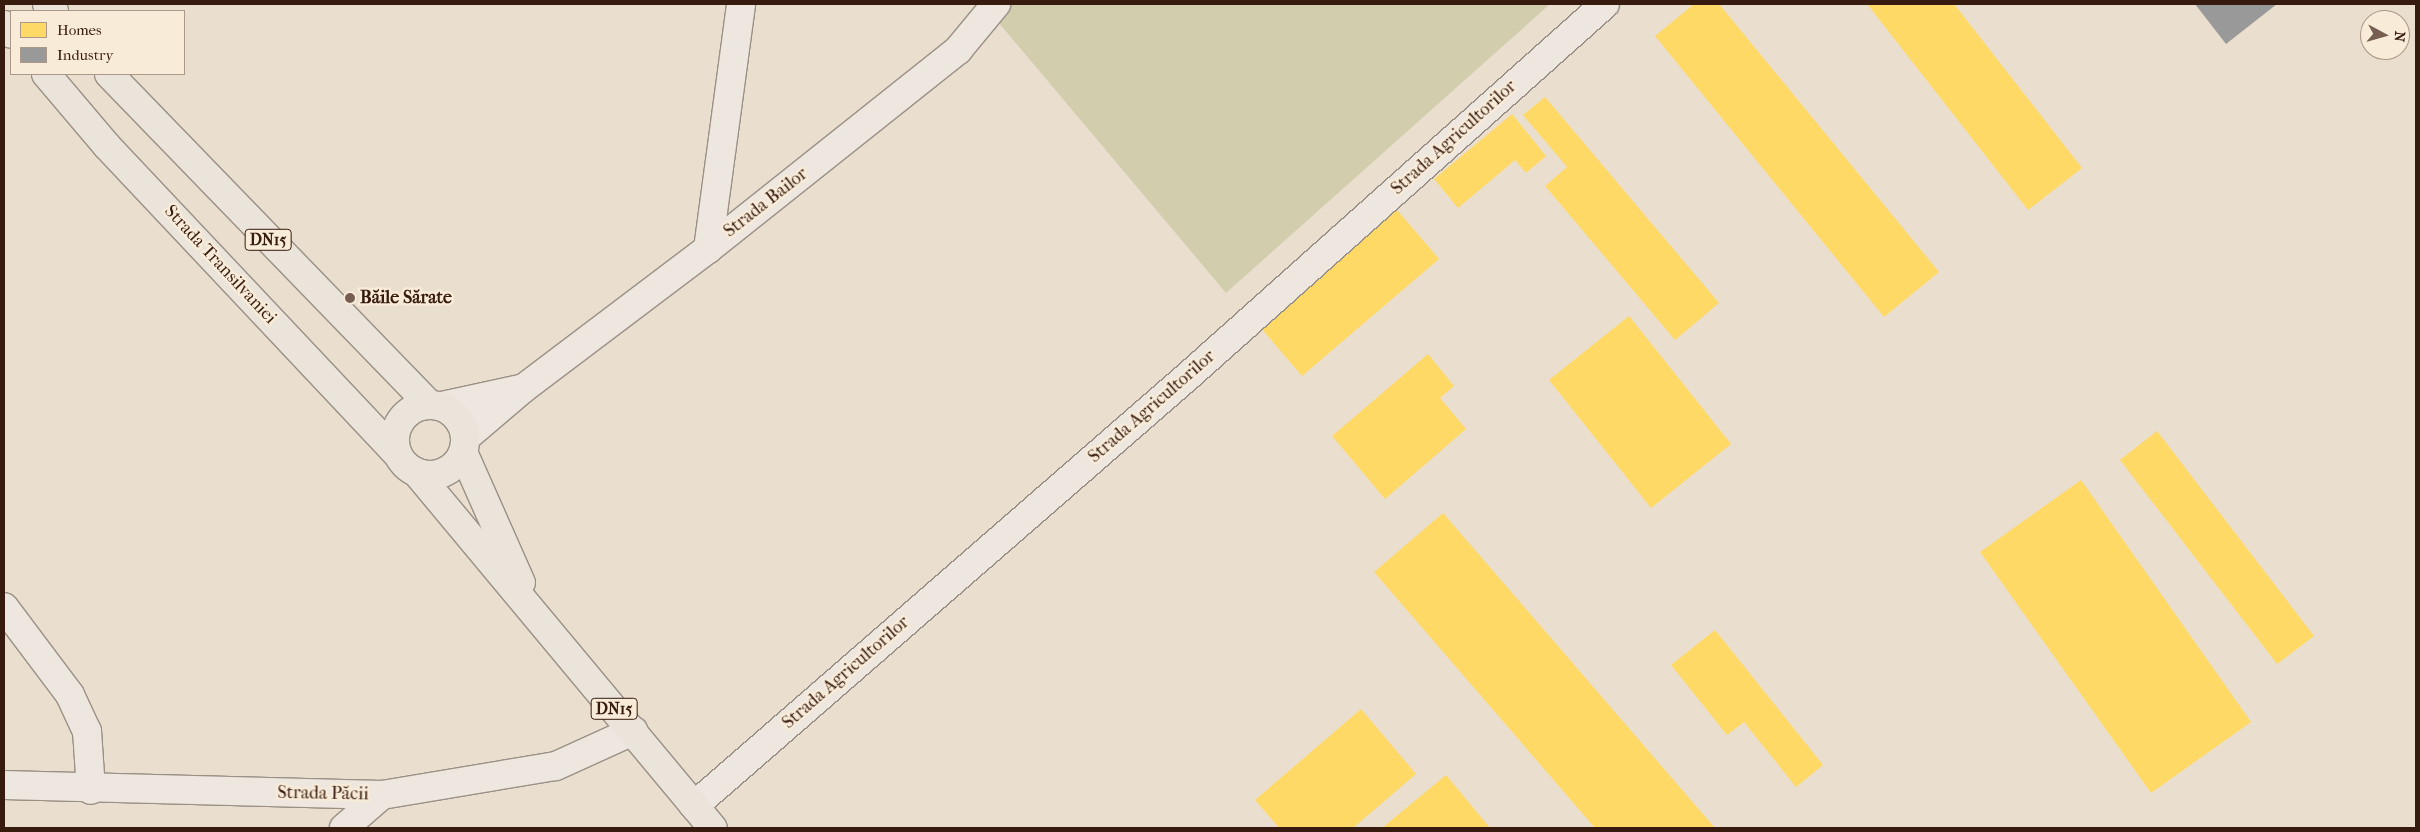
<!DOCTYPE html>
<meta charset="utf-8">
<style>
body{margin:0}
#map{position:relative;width:2420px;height:832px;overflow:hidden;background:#eadece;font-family:"IM FELL French Canon",serif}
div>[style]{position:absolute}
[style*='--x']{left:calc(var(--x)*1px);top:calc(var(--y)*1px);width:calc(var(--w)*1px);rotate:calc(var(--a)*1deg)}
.green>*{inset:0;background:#d2cead}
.homes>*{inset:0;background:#ffd966}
.industry>*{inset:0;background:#999}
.roads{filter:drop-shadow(1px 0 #9a9085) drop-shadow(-1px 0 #9a9085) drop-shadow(0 1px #9a9085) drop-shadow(0 -1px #9a9085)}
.minor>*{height:28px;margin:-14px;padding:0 14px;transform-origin:14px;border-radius:14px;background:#ede7df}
.major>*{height:28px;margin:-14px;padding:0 14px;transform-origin:14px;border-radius:14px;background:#eae4db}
.major>.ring{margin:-14px;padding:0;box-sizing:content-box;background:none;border:28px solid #eae4db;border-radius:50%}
.dots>*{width:14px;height:14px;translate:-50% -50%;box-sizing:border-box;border:2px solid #f8ebd8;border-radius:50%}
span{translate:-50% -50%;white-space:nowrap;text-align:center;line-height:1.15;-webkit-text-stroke:5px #f8ebd8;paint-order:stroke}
.shield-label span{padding:1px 4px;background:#f8ebd8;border:1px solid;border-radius:4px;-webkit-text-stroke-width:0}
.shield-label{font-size:16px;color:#381b0f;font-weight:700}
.street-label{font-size:18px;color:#381b0f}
.poi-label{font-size:18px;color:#381b0f;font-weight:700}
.left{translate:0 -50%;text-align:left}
.frame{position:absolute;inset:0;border:5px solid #381b0f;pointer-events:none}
.legend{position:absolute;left:10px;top:10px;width:175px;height:65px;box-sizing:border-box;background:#f8ebd8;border:1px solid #ab9888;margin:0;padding:6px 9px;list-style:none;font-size:15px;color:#381b0f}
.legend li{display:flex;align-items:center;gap:10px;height:25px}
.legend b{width:25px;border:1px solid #ab9888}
.north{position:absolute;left:2360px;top:10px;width:50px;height:50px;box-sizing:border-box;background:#f8ebd8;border:1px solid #ab9888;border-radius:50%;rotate:96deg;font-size:14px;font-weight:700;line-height:20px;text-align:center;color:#381b0f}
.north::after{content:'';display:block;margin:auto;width:18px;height:22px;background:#765f52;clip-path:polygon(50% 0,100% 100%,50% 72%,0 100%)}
</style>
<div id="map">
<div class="green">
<div style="clip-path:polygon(983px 4px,1550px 4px,1226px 293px)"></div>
</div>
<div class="homes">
<div style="clip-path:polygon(1694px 4px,1719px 4px,1939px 272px,1884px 317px,1655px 36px)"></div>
<div style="clip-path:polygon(1867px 4px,1954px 4px,2082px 168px,2028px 210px)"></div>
<div style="clip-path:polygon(1545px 97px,1719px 303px,1675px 340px,1545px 186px,1567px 167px,1523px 115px)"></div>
<div style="clip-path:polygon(1512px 114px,1546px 156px,1526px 173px,1515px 160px,1458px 208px,1434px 179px)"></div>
<div style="clip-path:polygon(1397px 210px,1439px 259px,1302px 376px,1260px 327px)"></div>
<div style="clip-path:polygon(1629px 316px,1731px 444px,1651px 508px,1549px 380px)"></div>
<div style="clip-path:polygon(1428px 354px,1454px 386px,1440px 398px,1466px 429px,1385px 499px,1332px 436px)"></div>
<div style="clip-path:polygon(2157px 431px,2314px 636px,2277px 664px,2120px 460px)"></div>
<div style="clip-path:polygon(2081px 480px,2251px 722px,2151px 793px,1980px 552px)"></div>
<div style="clip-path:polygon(1443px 513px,1715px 828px,1595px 828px,1374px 572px)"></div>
<div style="clip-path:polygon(1715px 630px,1823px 765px,1796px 787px,1744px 722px,1727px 735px,1671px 665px)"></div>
<div style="clip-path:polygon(1361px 709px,1416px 774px,1353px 828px,1279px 828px,1255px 800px)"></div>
<div style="clip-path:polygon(1446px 775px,1490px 828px,1382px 828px)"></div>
</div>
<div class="industry">
<div style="clip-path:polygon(2195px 4px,2277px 4px,2226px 44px)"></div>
</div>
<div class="roads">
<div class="minor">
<div style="--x:708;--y:249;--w:247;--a:-82.3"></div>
<div style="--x:442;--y:406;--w:80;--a:-12.3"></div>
<div style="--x:465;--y:438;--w:77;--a:-40.3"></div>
<div style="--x:524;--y:388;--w:231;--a:-37.1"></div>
<div style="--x:708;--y:249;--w:320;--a:-38.5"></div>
<div style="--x:958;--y:50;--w:60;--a:-50.4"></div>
<div style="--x:4;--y:607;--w:110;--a:53.1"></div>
<div style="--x:70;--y:695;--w:40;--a:65"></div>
<div style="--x:87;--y:731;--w:59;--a:86.1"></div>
<div style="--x:4;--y:785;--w:378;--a:1.5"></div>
<div style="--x:382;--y:795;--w:176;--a:-9.5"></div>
<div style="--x:556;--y:766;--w:85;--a:-24.4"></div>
<div style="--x:694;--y:806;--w:654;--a:-41.03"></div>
<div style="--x:1187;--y:377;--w:560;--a:-41.74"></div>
<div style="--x:344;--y:828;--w:50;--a:-41"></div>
</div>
<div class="major">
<div style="--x:47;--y:4;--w:10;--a:45"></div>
<div style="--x:4;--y:25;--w:11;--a:52"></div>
<div style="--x:46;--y:74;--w:94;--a:49.7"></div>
<div style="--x:107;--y:146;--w:423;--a:46.7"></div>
<div style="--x:109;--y:74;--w:460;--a:45.9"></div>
<div class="ring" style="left:395px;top:405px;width:42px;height:42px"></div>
<div style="--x:463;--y:452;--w:143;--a:66.1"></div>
<div style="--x:417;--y:473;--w:462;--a:50.2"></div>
</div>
</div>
<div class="dots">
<div style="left:350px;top:298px;background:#765f52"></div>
</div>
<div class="shield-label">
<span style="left:268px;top:240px">DN15</span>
<span style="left:614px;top:709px">DN15</span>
</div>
<div class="street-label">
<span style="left:1454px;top:138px;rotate:-42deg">Strada Agricultorilor</span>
<span style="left:766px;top:203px;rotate:-38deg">Strada Bailor</span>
<span style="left:220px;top:265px;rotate:47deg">Strada Transilvaniei</span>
<span style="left:1152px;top:407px;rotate:-41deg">Strada Agricultorilor</span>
<span style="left:846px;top:673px;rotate:-41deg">Strada Agricultorilor</span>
<span style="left:323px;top:794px;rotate:1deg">Strada Păcii</span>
</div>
<div class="poi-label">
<span class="left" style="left:360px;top:298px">Băile Sărate</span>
</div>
<div class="frame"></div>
<ul class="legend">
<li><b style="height:14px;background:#ffd966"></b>Homes</li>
<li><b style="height:14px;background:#999"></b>Industry</li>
</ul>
<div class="north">N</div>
</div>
